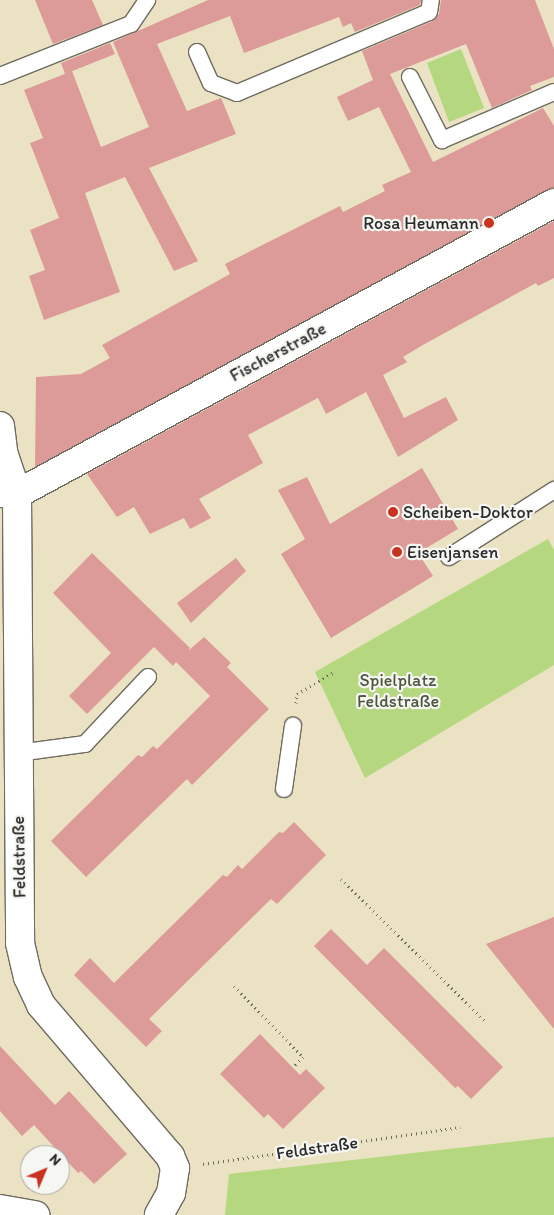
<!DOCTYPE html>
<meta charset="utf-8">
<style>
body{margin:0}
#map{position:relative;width:554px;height:1215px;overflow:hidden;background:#ebe2c3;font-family:Itim,sans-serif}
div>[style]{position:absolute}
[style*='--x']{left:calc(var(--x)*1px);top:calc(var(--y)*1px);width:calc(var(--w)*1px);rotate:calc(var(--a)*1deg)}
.green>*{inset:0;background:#b4d77f}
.building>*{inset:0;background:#dc9b98}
.path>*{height:3px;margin-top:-1.5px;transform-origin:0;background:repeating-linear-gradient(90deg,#6e6b60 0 1px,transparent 0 5px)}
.roads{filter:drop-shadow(1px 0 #6e6b60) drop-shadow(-1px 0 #6e6b60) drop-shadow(0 1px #6e6b60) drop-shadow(0 -1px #6e6b60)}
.service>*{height:16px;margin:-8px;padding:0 8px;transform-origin:8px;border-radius:8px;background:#fff}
.minor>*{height:28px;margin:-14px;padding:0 14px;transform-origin:14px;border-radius:14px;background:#fff}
.dots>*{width:14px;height:14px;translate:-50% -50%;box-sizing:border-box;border:2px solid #f6f6f2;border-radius:50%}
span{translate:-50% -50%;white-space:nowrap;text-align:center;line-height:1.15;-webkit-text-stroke:4.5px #f6f6f2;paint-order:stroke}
.poi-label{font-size:18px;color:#2b2b2b}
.right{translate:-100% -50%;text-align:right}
.left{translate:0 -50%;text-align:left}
.street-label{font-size:18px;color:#2b2b2b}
.park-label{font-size:18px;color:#4d5640}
.north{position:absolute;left:20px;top:1145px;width:50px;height:50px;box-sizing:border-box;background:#f6f6f2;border:1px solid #a5a5a2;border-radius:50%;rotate:45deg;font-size:14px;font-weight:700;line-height:20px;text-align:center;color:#2b2b2b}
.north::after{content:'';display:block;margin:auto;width:18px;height:22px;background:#c8321e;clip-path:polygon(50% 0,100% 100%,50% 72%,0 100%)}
</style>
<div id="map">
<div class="green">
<div style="clip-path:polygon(461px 49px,484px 108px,449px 122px,427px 63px)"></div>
<div style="clip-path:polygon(548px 539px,554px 550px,554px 665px,365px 778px,315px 672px)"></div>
<div style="clip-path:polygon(554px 1137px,554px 1215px,225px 1215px,229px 1174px)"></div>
</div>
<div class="building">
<div style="clip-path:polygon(35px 0,92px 0,103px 25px,53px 44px)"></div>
<div style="clip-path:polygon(208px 0,421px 0,420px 5px,355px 32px,351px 23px,343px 27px,339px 17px,244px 53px,230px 16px,157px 44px,187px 111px,221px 98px,236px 134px,149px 168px,198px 261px,174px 271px,125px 177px,85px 193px,120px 292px,44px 320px,29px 276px,45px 270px,30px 230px,59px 218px,30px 143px,43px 138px,24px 90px,72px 71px,101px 147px,149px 127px,113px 42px)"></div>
<div style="clip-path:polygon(441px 0,535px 0,554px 49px,554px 77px,530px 86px,532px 90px,492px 108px,466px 44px,390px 74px,433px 162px,543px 108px,554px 126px,554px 187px,35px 467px,36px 377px,81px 374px,110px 358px,102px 345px,230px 274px,225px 264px,340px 206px,343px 212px,385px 191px,382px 185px,411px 172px,379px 107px,348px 121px,337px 97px,373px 80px,362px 51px,433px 21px,439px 14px)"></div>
<div style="clip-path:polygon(110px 43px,115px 54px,65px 74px,61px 63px)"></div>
<div style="clip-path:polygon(554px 221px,554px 278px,538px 286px,536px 283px,421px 346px,403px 357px,407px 362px,383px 375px,404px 418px,446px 397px,458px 420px,398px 457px,366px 392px,326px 414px,318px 398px,248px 435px,263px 463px,199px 499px,211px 518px,190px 529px,184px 518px,150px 534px,134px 507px,117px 517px,87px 474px)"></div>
<div style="clip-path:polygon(422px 468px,458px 529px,418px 553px,433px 576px,331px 638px,281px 554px,305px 539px,278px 490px,307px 477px,330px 524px)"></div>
<div style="clip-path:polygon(92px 553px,190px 648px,188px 651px,204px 637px,231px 663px,227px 667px,269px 709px,192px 785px,187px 779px,86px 877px,51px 841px,138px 755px,142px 757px,153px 746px,157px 749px,210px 696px,176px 662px,173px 666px,154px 647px,87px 714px,69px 696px,111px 653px,53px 593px)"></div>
<div style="clip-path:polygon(236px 558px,246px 571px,191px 623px,177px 603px)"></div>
<div style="clip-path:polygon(294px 822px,326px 855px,277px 904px,271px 899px,149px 1019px,162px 1031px,146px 1047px,74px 975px,90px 958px,114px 983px,223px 875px,227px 877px,238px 865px,242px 869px,279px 832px,283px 833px)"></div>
<div style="clip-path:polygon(554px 917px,554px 1029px,486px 944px)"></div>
<div style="clip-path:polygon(331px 929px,367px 965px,384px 948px,503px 1067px,471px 1099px,458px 1086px,455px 1088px,314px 946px)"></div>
<div style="clip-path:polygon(260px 1034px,300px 1075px,306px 1069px,325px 1088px,283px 1129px,268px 1114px,264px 1118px,220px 1074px)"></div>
<div style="clip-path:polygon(0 1046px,55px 1105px,69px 1091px,127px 1154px,94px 1184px,81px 1171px,78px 1173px,34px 1125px,22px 1136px,0 1111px)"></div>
</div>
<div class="path">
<div style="--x:296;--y:703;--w:9;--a:-84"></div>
<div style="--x:297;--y:694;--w:43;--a:-30.7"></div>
<div style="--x:341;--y:879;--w:201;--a:44.6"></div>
<div style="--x:234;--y:986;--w:99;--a:45.8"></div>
<div style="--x:303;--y:1057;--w:14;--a:135"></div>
<div style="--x:203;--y:1164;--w:260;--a:-8.2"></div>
</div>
<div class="roads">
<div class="service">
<div style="--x:197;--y:52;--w:34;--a:66"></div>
<div style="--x:211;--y:83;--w:28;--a:21"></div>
<div style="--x:237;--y:93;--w:208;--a:-22.9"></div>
<div style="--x:429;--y:12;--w:12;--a:-81"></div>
<div style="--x:0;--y:76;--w:141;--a:-21.7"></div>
<div style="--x:131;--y:24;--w:29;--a:-56"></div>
<div style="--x:410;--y:77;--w:71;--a:63.1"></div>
<div style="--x:442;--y:140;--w:122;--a:-23.2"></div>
<div style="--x:449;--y:557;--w:125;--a:-32.5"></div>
<div style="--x:18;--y:753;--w:68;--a:-7.7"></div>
<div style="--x:85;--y:744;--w:92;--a:-46.8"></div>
<div style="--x:284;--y:789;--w:64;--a:-81.9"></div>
</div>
<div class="minor">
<div style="--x:0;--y:426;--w:26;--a:83"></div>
<div style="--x:3;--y:452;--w:44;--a:71.6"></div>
<div style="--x:17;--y:494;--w:449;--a:89.6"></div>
<div style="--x:20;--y:943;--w:35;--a:77"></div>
<div style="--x:28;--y:977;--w:31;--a:65"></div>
<div style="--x:41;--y:1005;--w:199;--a:49.5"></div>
<div style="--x:170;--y:1156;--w:13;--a:67"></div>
<div style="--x:175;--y:1168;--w:25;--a:99"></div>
<div style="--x:171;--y:1193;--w:25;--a:119"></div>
<div style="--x:0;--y:493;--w:17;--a:3"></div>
<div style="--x:17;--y:494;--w:611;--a:-28.45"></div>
<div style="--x:0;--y:1209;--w:36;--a:10"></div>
</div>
</div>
<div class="dots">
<div style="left:489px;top:223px;background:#c8321e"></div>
<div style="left:393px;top:512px;background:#c8321e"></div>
<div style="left:397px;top:552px;background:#c8321e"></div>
</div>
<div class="poi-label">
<span class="right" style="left:479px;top:223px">Rosa Heumann</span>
<span class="left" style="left:403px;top:512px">Scheiben-Doktor</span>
<span class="left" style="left:407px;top:552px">Eisenjansen</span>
</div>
<div class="street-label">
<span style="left:278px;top:352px;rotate:-28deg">Fischerstraße</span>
<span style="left:19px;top:857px;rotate:-91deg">Feldstraße</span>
<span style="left:317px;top:1148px;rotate:-8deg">Feldstraße</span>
</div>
<div class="park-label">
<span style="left:398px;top:691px">Spielplatz<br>Feldstraße</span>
</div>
<div class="north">N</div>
</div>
